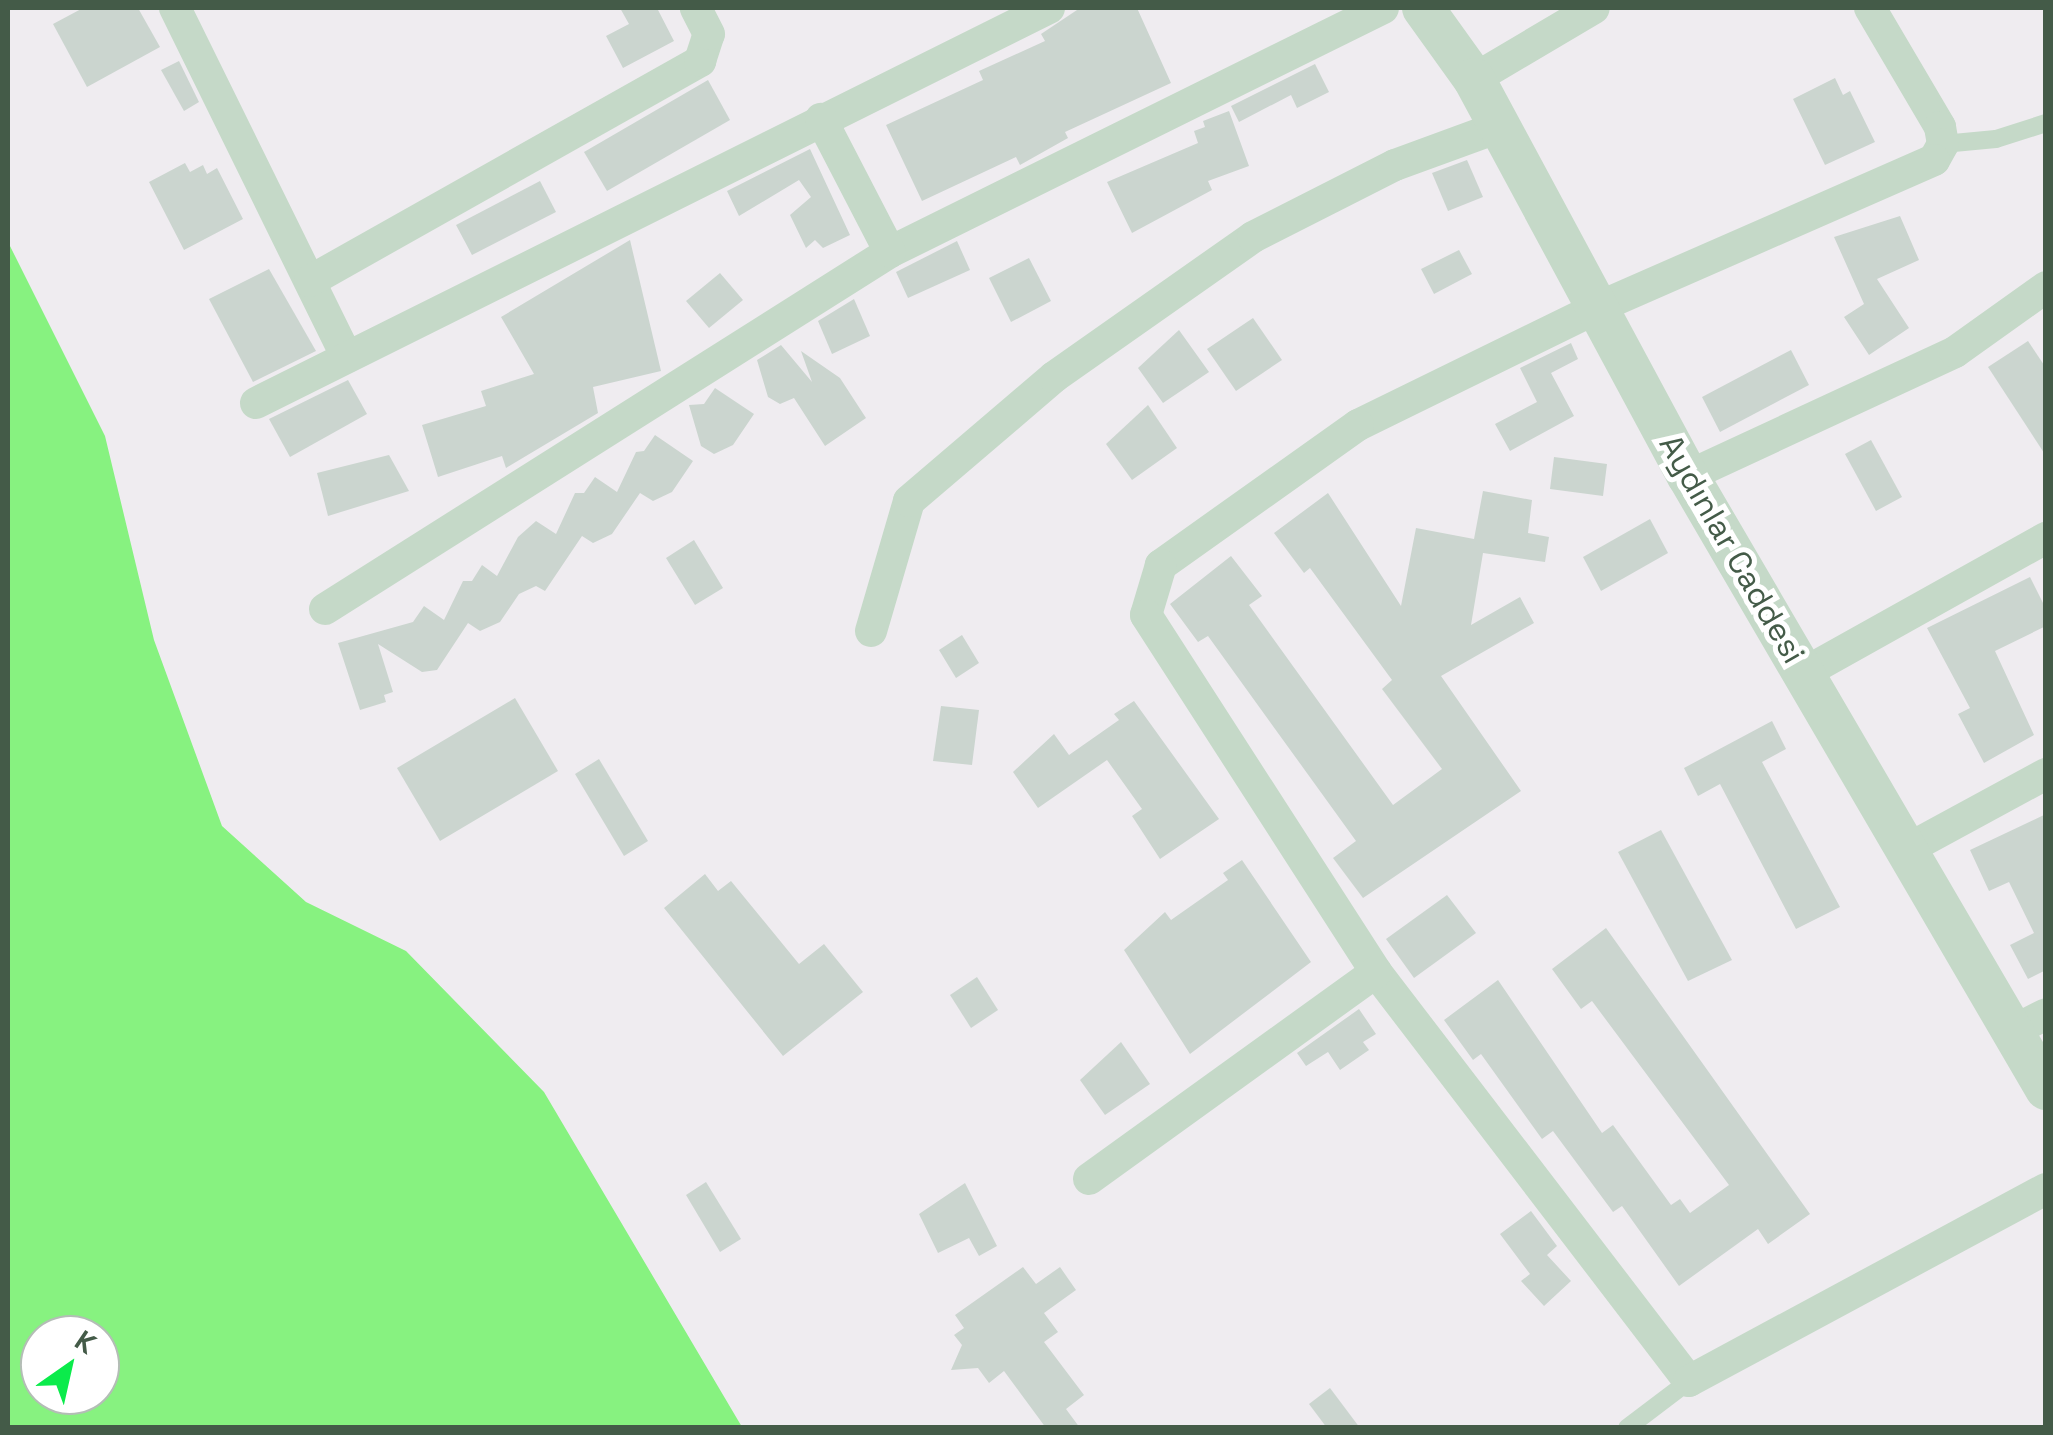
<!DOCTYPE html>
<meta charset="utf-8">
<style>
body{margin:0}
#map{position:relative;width:2053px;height:1435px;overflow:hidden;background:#efecf0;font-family:"Space Grotesk",sans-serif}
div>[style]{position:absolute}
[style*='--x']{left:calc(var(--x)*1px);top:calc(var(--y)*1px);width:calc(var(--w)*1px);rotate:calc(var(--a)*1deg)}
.water>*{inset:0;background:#87f280}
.building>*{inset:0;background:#cbd5cf}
.service>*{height:18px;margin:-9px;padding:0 9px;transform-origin:9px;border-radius:9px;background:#c5d9c8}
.minor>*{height:32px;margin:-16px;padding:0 16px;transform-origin:16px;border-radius:16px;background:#c5d9c8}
.tertiary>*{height:42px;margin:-21px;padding:0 21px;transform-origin:21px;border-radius:21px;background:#c5d9c8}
span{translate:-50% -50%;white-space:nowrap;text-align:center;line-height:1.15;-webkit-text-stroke:10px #fff;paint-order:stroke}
.street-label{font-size:32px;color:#445b48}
.frame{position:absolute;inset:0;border:10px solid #445b48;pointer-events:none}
.north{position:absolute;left:20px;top:1315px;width:100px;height:100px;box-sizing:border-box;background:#fff;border:2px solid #b4bdb6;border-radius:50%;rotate:34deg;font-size:28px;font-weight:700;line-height:40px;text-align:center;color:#445b48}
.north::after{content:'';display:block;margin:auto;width:35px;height:45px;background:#0beb4b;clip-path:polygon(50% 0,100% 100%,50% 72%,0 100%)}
</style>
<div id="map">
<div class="water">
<div style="clip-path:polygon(evenodd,8px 242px,105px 436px,154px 640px,222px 826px,306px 902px,406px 951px,544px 1092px,742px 1427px,8px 1427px,8px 242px,40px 1335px,100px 1335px,100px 1395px,40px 1395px,40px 1335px)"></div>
</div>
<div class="building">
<div style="clip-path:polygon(83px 8px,138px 8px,160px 47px,87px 87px,53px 24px)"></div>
<div style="clip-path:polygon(620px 8px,657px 8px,674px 41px,623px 68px,606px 36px,629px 24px)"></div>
<div style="clip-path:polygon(1080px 8px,1137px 8px,1171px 83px,1065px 132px,1068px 138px,1020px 165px,1016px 157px,922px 201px,886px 125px,983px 80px,979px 71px,1045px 41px,1041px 34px)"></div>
<div style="clip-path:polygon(179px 61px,199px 102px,184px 111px,161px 70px)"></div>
<div style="clip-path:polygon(1315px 64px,1329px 92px,1297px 108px,1291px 95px,1239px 122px,1231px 106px)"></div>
<div style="clip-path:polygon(1835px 78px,1843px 95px,1850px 91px,1875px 142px,1825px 165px,1793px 99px)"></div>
<div style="clip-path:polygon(708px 80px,730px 120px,607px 191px,584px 152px)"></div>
<div style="clip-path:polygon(1229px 111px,1249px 166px,1208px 181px,1212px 190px,1132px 233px,1107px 182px,1198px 143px,1194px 131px,1205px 127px,1203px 121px)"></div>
<div style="clip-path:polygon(810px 149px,850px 235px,823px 248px,815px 240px,806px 248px,790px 215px,811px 197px,799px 180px,739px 216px,727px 191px)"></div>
<div style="clip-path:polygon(1467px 160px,1483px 197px,1448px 211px,1432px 173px)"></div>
<div style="clip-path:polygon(185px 163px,190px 172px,203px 165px,207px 174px,217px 168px,243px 219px,184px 250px,149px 182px)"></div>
<div style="clip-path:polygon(540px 181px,556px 212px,472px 255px,456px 225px)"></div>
<div style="clip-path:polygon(1900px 216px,1919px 260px,1877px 279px,1909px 328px,1869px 355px,1844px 317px,1864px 304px,1834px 237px)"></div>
<div style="clip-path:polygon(630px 240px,661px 371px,593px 387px,598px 413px,506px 468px,502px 456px,438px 477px,422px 425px,486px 406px,481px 391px,534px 374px,501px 317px)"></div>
<div style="clip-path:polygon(957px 241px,970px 270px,908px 298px,896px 272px)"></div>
<div style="clip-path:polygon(1459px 250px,1472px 274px,1434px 294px,1421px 269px)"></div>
<div style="clip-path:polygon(1029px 258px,1051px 301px,1011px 322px,989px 278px)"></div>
<div style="clip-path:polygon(269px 269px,316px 351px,253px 382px,209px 299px)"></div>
<div style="clip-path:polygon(720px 273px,743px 300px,709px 328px,686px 301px)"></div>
<div style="clip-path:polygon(854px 299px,870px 336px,832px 354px,818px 321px)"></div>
<div style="clip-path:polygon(1253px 318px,1282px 360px,1236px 391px,1207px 349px)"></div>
<div style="clip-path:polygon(1179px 330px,1209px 372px,1163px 403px,1138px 368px)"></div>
<div style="clip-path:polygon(2028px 341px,2046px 368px,2046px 456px,1988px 367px)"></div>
<div style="clip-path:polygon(1571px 343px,1578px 359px,1551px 373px,1574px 416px,1510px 451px,1495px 424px,1537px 402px,1520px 368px)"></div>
<div style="clip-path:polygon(781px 345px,812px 382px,801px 351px,840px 378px,866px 418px,825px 446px,794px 398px,780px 404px,768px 397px,757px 360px)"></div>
<div style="clip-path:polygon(1791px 350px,1809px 385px,1720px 432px,1702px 397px)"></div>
<div style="clip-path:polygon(348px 380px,367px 414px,290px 457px,269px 419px)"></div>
<div style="clip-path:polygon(715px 388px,754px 414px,733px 445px,714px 454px,701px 446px,689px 405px,704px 404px)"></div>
<div style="clip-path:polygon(1148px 405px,1177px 448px,1132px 480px,1106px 444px)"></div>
<div style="clip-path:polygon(655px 435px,693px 461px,672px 492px,653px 501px,640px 493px,612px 534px,593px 543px,582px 536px,545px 591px,536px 586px,519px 594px,500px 622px,480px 631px,468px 623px,437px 670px,422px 672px,378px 644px,393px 692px,384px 695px,386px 702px,360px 710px,338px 643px,413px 622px,424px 606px,444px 620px,463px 581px,472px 581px,482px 565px,497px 576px,518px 537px,536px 521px,556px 534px,575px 493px,584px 493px,595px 477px,617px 492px,636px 452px,644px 451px)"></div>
<div style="clip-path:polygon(1871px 440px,1902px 497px,1876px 511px,1845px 454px)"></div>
<div style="clip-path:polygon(389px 455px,409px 491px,328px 516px,317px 473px)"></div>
<div style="clip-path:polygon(1554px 457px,1607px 464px,1603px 496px,1550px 489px)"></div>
<div style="clip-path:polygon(1483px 491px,1532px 500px,1528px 533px,1549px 537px,1545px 562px,1483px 553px,1471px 625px,1520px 597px,1534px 623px,1441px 676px,1521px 791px,1363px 898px,1333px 858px,1356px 841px,1208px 636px,1198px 642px,1170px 604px,1231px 556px,1262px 596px,1249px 605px,1393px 805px,1442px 769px,1382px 689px,1392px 680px,1310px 568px,1304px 573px,1274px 533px,1328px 493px,1401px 606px,1416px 528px,1474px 539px)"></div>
<div style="clip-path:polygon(1650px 519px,1668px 553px,1601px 591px,1583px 557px)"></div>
<div style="clip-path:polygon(694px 540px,723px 588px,695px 605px,666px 558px)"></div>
<div style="clip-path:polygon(2030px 577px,2046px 609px,2046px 626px,1995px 651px,2034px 735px,1984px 763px,1958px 714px,1970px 708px,1927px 628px)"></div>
<div style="clip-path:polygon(962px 635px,979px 663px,956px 678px,939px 650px)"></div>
<div style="clip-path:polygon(515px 698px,558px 771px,440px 841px,397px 768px)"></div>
<div style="clip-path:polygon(1134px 701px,1219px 819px,1160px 859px,1132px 816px,1142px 809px,1107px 760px,1038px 808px,1013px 772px,1054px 734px,1069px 755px,1119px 720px,1114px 714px)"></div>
<div style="clip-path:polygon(941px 706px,979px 710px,972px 765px,933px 761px)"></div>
<div style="clip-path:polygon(1772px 721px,1786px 749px,1762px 762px,1840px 907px,1796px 929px,1720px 784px,1698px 796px,1684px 768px)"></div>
<div style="clip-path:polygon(599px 759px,648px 841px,624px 856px,575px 774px)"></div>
<div style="clip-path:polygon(2046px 814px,2046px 970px,2028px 979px,2010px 945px,2034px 933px,2009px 882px,1989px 891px,1970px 850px)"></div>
<div style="clip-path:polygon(1661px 830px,1732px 960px,1688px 981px,1618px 852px)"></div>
<div style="clip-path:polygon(1242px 860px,1311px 962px,1190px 1054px,1124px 950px,1165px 912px,1171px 920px,1228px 880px,1223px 873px)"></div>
<div style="clip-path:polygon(705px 874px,718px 891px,731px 881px,799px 964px,824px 944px,863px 992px,783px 1056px,664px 908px)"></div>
<div style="clip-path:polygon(1447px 895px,1476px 933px,1414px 978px,1386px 939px)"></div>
<div style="clip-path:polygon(1606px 928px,1810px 1214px,1768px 1244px,1758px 1229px,1679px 1286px,1622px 1206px,1613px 1212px,1553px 1131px,1542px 1139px,1481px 1054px,1473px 1060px,1444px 1020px,1498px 980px,1602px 1133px,1613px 1125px,1671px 1205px,1680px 1199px,1690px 1213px,1729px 1185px,1592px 1001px,1581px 1009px,1552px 969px)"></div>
<div style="clip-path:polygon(977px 977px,998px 1010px,971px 1028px,950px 995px)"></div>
<div style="clip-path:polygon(1359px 1009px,1376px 1034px,1363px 1042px,1369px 1050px,1340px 1070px,1328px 1052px,1306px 1066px,1297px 1053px)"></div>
<div style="clip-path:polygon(1121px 1042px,1150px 1084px,1105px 1115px,1080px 1080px)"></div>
<div style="clip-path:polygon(706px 1182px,741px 1239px,720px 1252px,686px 1195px)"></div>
<div style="clip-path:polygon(965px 1183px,997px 1246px,979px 1256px,969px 1238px,938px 1253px,919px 1214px)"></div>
<div style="clip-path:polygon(1531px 1211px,1557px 1246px,1547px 1255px,1571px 1281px,1544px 1306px,1521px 1281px,1530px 1274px,1500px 1234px)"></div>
<div style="clip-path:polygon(1023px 1267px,1036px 1284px,1060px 1267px,1076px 1290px,1044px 1313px,1058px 1332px,1044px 1342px,1084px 1395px,1066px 1409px,1080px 1428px,1046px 1428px,1004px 1371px,989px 1383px,978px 1368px,951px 1370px,962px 1345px,954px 1335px,964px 1328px,955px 1315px)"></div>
<div style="clip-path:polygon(1330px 1388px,1360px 1428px,1327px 1428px,1309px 1404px)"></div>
</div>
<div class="service">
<div style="--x:1943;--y:144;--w:53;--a:-5.4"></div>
<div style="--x:1996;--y:139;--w:52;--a:-17.7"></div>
<div style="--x:1627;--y:1428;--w:78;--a:-37.2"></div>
</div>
<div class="minor">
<div style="--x:175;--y:8;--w:389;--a:63.8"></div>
<div style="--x:1870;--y:8;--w:138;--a:59.5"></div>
<div style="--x:1940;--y:127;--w:17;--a:80"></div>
<div style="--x:1943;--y:144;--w:18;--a:119"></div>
<div style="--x:1934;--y:160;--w:370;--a:156.3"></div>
<div style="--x:1595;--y:309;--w:264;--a:153.9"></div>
<div style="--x:1358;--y:425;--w:242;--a:144.6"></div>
<div style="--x:1161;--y:565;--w:52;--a:106.7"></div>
<div style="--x:1146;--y:615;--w:425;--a:57.2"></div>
<div style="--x:1376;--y:972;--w:515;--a:52.57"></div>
<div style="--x:1689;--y:1381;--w:405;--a:-28.3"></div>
<div style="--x:1474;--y:79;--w:139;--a:-30.6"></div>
<div style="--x:890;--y:252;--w:550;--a:-26.33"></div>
<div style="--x:310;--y:281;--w:448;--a:-29.4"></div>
<div style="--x:700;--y:61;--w:28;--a:-72"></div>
<div style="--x:709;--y:34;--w:29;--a:-117"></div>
<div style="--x:256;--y:403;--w:886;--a:-26.48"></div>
<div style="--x:1688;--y:476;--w:294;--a:-24.9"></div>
<div style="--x:1955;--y:352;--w:112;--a:-35.5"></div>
<div style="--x:325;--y:609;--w:668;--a:-32.29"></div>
<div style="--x:890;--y:252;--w:150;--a:-117.4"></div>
<div style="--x:871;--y:631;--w:135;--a:-73.7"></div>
<div style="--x:909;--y:501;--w:191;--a:-40.5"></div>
<div style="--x:1054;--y:377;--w:243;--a:-35.1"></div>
<div style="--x:1253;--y:237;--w:159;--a:-26.9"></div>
<div style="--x:1395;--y:165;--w:111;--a:-20.1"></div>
<div style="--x:1804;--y:673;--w:277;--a:-29.2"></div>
<div style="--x:1904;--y:851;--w:162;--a:-28.5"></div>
<div style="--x:2013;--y:1031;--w:37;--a:-27"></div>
<div style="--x:1089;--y:1179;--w:354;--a:-35.8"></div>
</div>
<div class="tertiary">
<div style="--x:1423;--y:8;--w:87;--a:54.3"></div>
<div style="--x:1474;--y:79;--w:451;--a:61.7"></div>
<div style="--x:1688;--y:476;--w:710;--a:59.71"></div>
</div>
<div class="street-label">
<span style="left:1732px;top:549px;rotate:60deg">Aydınlar Caddesi</span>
</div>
<div class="frame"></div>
<div class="north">K</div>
</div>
